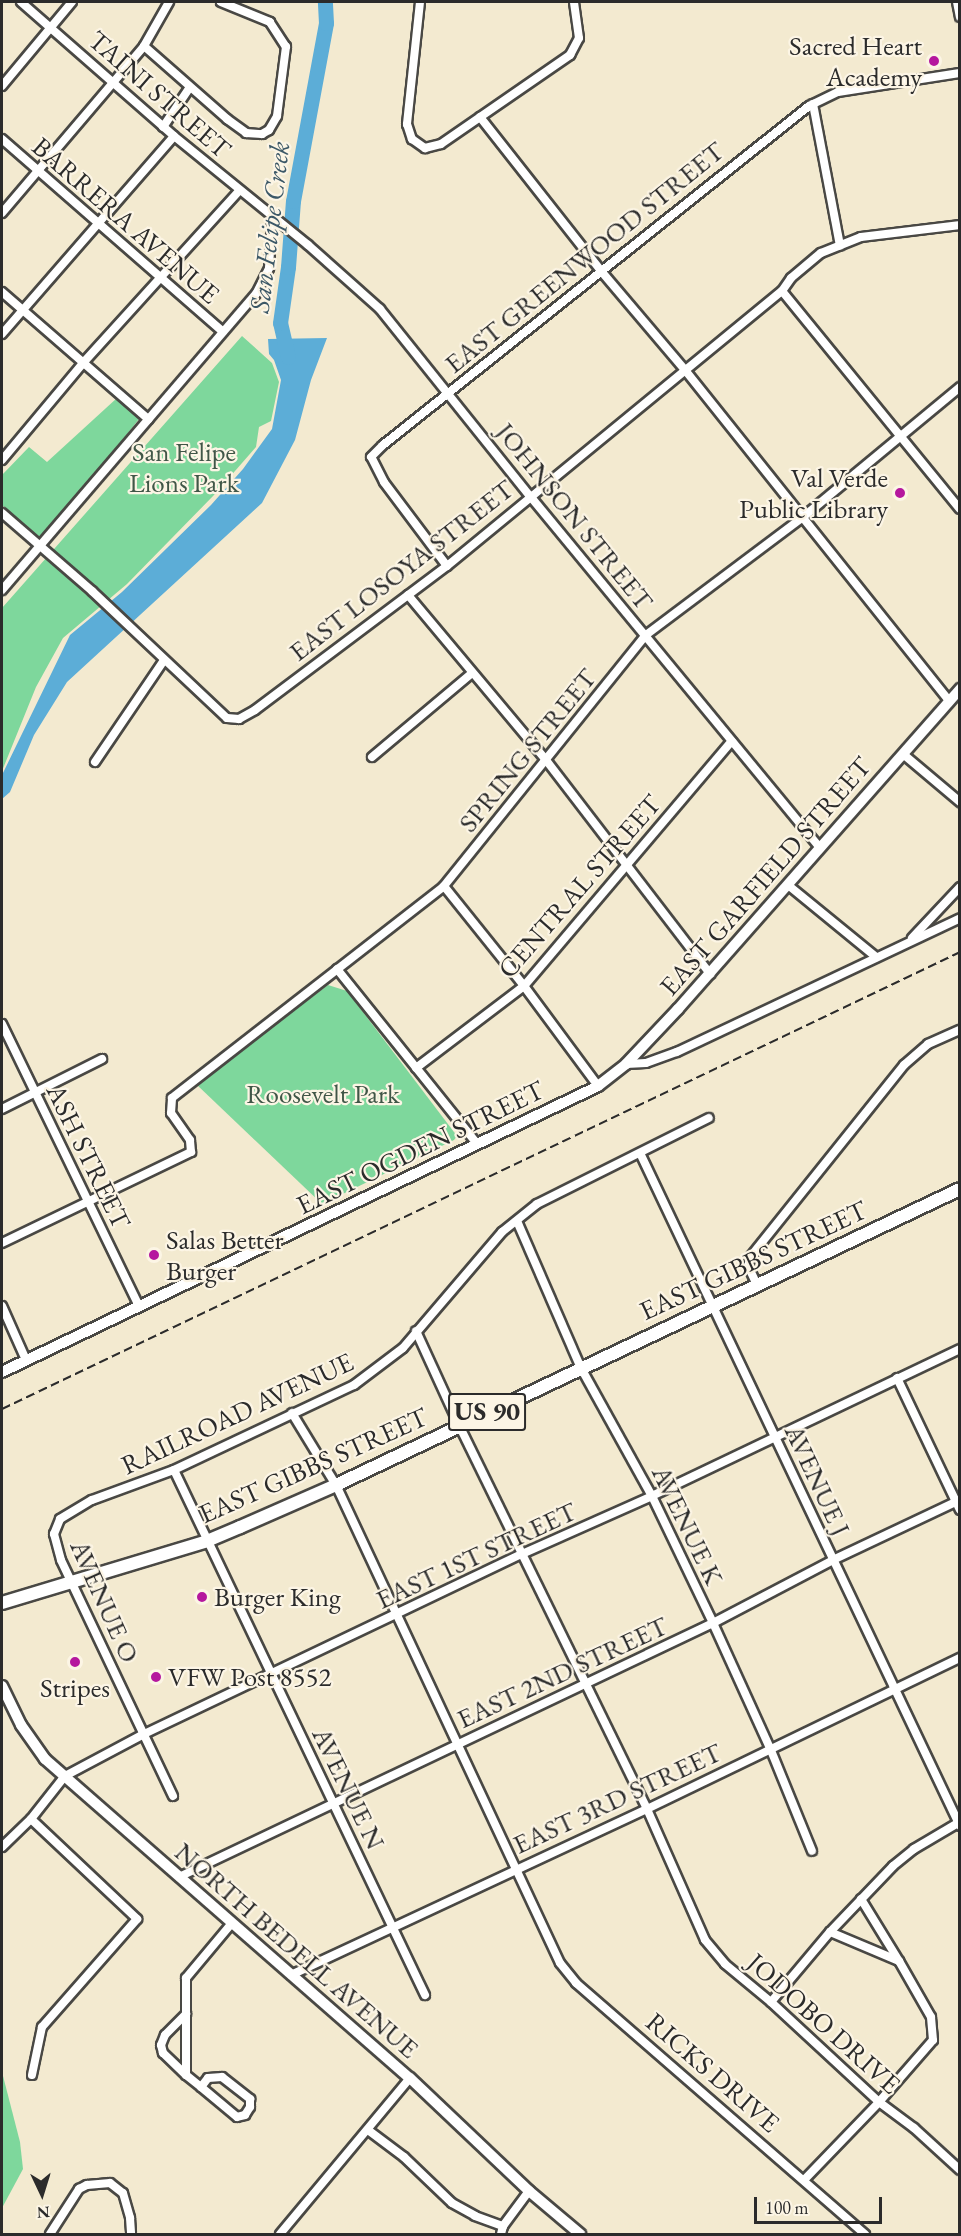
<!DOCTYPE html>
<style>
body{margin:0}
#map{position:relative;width:961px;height:2236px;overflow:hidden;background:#f3ead0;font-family:"EB Garamond",serif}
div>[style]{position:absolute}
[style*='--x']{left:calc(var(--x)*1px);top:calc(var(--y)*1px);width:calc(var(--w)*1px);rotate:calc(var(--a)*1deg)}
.green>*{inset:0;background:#7ed79c}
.water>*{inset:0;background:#5cadd7}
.river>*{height:15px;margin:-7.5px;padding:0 7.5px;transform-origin:7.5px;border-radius:7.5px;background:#5cadd7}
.roads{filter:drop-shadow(2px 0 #494844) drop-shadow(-2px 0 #494844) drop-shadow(0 2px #494844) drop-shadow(0 -2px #494844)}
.minor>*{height:8px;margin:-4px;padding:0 4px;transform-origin:4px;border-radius:4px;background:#fff}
.major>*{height:10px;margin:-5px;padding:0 5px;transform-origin:5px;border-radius:5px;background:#fff}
.highway>*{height:12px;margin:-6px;padding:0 6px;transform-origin:6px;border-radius:6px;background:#fff}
.rail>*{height:2px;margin-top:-1px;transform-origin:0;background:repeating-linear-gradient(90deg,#2b2b2b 0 9px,transparent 0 13.5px)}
.dots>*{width:16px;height:16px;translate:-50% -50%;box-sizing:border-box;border:3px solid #fcf5e5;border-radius:50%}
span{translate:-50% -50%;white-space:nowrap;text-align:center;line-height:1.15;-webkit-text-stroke:4.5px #fcf5e5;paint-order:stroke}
.shield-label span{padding:2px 4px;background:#fcf5e5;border:2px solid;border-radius:4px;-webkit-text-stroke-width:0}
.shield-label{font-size:26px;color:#2b2b2b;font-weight:700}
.poi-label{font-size:27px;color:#2b2b2b}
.right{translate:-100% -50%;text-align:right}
.left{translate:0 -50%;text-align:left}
.street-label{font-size:27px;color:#2b2b2b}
.park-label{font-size:27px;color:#405647}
.water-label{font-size:28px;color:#3c5867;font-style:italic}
.frame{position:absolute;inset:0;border:3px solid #2b2b2b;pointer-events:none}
.north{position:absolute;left:12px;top:2164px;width:60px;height:60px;-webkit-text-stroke:4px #fcf5e5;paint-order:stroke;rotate:176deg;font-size:16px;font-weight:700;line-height:24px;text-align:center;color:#2b2b2b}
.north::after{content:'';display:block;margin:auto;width:21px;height:27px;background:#2b2b2b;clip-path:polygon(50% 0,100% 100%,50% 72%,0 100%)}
.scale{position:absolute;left:754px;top:2197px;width:128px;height:27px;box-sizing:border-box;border:3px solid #2b2b2b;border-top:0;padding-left:8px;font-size:18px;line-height:21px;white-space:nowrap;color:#2b2b2b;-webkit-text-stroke:4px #fcf5e5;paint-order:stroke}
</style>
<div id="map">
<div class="green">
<div style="clip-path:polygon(242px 336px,272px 363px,279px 382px,271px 421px,259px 427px,256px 447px,214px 495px,127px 584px,63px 638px,36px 687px,2px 771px,2px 608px)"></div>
<div style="clip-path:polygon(117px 398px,139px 419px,43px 541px,2px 505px,2px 475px,29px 447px,47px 462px)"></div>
<div style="clip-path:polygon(328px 985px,347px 991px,457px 1136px,454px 1140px,322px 1204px,196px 1084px)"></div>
<div style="clip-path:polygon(2px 2072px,20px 2142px,23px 2169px,2px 2208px)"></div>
</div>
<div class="water">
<div style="clip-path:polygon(327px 338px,311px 380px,295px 440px,262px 503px,67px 682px,34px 735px,10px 792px,2px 799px,2px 775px,70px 635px,122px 592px,211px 505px,243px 469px,272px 429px,281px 380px,274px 360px,269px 354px,268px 339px)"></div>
</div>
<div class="river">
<div style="--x:288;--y:357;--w:35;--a:-103"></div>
<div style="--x:280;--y:323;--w:57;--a:-81.9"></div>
<div style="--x:288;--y:267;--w:66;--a:-85.7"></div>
<div style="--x:293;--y:201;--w:181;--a:-79.5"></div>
<div style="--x:326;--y:23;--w:21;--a:-93"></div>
</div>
<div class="roads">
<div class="minor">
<div style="--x:21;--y:2;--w:203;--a:41.2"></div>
<div style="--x:174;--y:136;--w:173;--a:39.1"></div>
<div style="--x:308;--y:245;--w:96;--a:41.6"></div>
<div style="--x:380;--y:309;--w:240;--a:51.3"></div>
<div style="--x:530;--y:496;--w:456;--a:50.5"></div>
<div style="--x:420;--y:2;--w:123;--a:96.1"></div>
<div style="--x:407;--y:124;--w:16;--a:72"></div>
<div style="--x:412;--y:139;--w:16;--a:35"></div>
<div style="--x:425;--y:148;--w:16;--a:-14"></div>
<div style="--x:441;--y:144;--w:157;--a:-34.6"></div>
<div style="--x:570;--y:55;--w:19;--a:-62"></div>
<div style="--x:579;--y:38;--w:36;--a:-98"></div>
<div style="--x:957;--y:2;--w:15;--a:79"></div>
<div style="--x:144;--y:46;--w:111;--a:41.3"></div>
<div style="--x:227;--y:119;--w:24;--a:36"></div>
<div style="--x:246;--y:133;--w:16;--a:4"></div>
<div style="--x:262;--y:134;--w:8;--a:-30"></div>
<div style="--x:269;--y:130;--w:16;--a:-60"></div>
<div style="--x:277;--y:116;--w:70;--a:-82.6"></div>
<div style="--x:286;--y:47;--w:30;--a:-123"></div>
<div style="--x:270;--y:22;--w:53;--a:-157.8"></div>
<div style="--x:2;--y:86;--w:109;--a:-50.2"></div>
<div style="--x:813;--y:104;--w:144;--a:79.2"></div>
<div style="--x:480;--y:117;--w:196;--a:51.8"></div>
<div style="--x:601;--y:271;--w:130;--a:49.7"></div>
<div style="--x:685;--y:370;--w:423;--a:51.4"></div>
<div style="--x:163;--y:127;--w:48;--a:-56"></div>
<div style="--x:2;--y:139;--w:293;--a:41.1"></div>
<div style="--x:2;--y:213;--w:219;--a:-49.6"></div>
<div style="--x:144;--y:46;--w:51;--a:-60.4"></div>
<div style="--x:782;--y:291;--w:281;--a:50.8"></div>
<div style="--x:2;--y:292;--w:194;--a:41"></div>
<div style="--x:2;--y:334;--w:262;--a:-49"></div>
<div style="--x:2;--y:460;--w:126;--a:-50.1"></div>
<div style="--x:83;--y:363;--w:232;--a:-47.8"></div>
<div style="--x:2;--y:513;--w:119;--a:40.9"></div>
<div style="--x:92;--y:591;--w:185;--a:43.3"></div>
<div style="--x:227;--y:718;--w:12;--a:5"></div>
<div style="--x:239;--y:719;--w:18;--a:-29"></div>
<div style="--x:255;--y:710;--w:240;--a:-36.9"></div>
<div style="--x:447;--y:566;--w:433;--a:-39.4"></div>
<div style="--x:782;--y:291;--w:16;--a:-55"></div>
<div style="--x:791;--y:278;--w:39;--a:-40"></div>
<div style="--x:821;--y:253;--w:43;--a:-21.8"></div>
<div style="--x:861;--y:237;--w:100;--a:-6.9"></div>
<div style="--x:447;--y:566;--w:105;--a:-126.9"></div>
<div style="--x:384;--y:482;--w:28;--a:-117"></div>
<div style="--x:371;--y:457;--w:17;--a:-45"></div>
<div style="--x:383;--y:445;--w:544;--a:-38.51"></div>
<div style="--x:809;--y:106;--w:32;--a:-26"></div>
<div style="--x:838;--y:92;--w:123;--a:-8.9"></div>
<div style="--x:2;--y:590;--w:390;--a:-49.4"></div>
<div style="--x:256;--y:294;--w:29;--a:-63"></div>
<div style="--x:269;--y:268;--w:51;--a:-86.6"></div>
<div style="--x:408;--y:595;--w:215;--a:50.1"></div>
<div style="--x:546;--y:760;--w:270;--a:52.5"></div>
<div style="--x:903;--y:754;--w:75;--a:40.1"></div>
<div style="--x:372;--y:757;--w:131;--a:-40"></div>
<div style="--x:95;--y:762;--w:123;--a:-55.9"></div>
<div style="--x:788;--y:885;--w:114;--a:39.3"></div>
<div style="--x:444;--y:886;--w:128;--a:51.3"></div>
<div style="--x:524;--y:986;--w:124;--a:53.5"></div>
<div style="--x:912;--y:938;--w:70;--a:-46.7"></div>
<div style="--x:337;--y:969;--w:224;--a:51.3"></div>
<div style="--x:2;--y:1024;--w:314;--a:64.1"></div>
<div style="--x:626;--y:1064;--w:20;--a:-3"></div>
<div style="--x:646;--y:1063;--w:33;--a:-20"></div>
<div style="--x:677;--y:1052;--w:313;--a:-25.3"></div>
<div style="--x:416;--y:1068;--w:136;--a:-37.2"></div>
<div style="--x:524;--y:986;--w:321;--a:-49.7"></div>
<div style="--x:2;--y:1109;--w:112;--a:-26.6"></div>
<div style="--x:640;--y:1153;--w:745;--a:64.57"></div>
<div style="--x:517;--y:1221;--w:160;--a:66.5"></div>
<div style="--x:581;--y:1368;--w:146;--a:61"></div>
<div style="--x:652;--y:1496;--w:141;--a:64.3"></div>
<div style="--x:713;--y:1623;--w:137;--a:65.5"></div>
<div style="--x:770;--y:1748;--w:111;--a:67.8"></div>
<div style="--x:2;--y:1243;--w:210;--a:-25.7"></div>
<div style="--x:191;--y:1152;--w:12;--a:-95"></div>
<div style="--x:190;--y:1140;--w:33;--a:-125"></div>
<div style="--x:171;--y:1113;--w:15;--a:-86"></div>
<div style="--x:172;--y:1098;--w:345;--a:-37.9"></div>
<div style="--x:444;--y:886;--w:322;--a:-51.2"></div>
<div style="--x:646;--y:635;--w:196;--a:-36.9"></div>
<div style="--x:803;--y:517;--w:204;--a:-39.6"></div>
<div style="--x:757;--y:1285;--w:21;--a:-115"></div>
<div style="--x:748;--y:1266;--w:10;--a:-73"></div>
<div style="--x:751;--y:1256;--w:245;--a:-51.3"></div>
<div style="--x:904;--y:1065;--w:32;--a:-41"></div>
<div style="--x:928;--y:1044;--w:35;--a:-24"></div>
<div style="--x:2;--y:1306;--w:59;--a:66"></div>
<div style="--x:416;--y:1331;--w:103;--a:65.4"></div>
<div style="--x:459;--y:1425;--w:428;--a:63.9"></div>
<div style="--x:647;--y:1809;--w:143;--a:66.1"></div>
<div style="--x:705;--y:1940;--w:31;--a:50"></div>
<div style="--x:725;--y:1964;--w:60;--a:39.6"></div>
<div style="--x:771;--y:2002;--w:147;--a:42.8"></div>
<div style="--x:879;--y:2102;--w:44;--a:36.6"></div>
<div style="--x:914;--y:2128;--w:62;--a:42.4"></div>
<div style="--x:897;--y:1378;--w:146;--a:64.5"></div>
<div style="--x:292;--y:1413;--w:84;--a:58.6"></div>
<div style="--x:336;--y:1485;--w:528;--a:64.89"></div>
<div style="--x:560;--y:1963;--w:26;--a:51"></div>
<div style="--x:576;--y:1983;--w:383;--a:41"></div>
<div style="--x:174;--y:1470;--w:582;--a:64.45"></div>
<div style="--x:173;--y:1796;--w:261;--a:-115.4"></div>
<div style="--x:61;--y:1560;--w:27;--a:-105"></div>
<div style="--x:54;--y:1534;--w:16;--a:-68"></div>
<div style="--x:60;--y:1519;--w:37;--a:-31"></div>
<div style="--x:92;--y:1500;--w:87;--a:-20.1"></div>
<div style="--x:174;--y:1470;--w:199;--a:-25.3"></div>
<div style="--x:354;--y:1385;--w:61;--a:-37.1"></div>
<div style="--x:403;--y:1348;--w:153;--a:-49.5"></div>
<div style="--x:502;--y:1232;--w:45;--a:-38.7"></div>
<div style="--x:537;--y:1204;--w:192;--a:-26.6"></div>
<div style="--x:31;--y:1819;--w:146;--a:43.3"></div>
<div style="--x:137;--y:1919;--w:144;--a:131.3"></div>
<div style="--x:42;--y:2027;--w:49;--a:101.8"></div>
<div style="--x:2;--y:1847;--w:40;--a:-44"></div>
<div style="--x:31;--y:1819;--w:55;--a:-51.7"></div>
<div style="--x:65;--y:1776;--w:87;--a:-28"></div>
<div style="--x:142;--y:1735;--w:421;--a:-25.5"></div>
<div style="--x:522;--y:1554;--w:142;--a:-24"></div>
<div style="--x:652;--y:1496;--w:341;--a:-25.5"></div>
<div style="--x:179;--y:1877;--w:591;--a:-25.44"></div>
<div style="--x:713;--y:1623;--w:136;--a:-27.7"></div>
<div style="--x:833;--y:1560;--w:140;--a:-25.3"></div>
<div style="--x:861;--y:1899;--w:73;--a:58.5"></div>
<div style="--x:291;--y:1975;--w:393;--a:-25"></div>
<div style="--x:647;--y:1809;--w:348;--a:-25.8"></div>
<div style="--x:771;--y:2002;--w:92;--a:-49.9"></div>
<div style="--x:830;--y:1932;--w:91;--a:-46.3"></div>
<div style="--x:893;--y:1866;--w:27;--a:-39"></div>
<div style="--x:914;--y:1849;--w:51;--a:-30.6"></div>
<div style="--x:186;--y:2075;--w:32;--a:-136"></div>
<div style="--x:163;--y:2053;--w:8;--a:-104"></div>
<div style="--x:161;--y:2045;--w:11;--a:-68"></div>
<div style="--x:165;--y:2035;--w:30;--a:-45"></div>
<div style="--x:201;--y:2087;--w:11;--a:-52"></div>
<div style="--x:208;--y:2078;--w:14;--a:-4"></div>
<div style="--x:222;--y:2077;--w:36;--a:38"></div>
<div style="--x:250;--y:2099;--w:8;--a:90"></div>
<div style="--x:250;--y:2107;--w:9;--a:122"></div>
<div style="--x:245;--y:2115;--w:8;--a:166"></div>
<div style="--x:237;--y:2117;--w:47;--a:-140.2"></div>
<div style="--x:201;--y:2087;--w:19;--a:-141"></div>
<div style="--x:186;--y:2075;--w:97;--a:-90"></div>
<div style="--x:186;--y:1978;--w:72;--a:-50.1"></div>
<div style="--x:368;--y:2130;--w:45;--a:36.9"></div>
<div style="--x:404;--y:2157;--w:66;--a:43.8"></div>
<div style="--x:452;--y:2203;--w:26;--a:29"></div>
<div style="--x:475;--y:2216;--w:30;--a:20"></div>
<div style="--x:805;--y:2179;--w:107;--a:-46.1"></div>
<div style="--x:879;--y:2102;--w:82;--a:-48.9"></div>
<div style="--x:933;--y:2040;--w:23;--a:-95"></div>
<div style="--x:931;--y:2017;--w:64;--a:-119.7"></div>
<div style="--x:899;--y:1961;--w:75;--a:-157.2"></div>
<div style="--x:50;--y:2234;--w:54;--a:-57.2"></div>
<div style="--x:79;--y:2189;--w:9;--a:-27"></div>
<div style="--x:87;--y:2185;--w:23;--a:-5"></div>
<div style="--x:110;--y:2183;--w:16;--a:38"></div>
<div style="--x:123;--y:2193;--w:26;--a:74"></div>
<div style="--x:130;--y:2218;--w:16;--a:86"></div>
<div style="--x:280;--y:2234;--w:203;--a:-50.2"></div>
<div style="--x:501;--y:2234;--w:8;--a:-76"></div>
<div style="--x:503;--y:2226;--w:44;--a:-53.4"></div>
</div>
<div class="major">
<div style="--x:2;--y:1372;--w:661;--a:-25.63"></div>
<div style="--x:598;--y:1086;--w:36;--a:-38"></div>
<div style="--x:626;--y:1064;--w:76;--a:-46.6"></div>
<div style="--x:678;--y:1009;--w:427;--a:-48.6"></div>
<div style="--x:2;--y:1686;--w:43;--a:64"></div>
<div style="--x:21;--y:1725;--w:42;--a:54.8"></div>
<div style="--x:45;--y:1759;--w:485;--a:41.2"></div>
<div style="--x:410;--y:2078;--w:164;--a:43.5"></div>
<div style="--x:529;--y:2191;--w:67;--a:40.1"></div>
</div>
<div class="highway">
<div style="--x:2;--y:1603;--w:214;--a:-16.8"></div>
<div style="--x:207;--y:1541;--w:36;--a:-23"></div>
<div style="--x:240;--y:1527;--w:105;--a:-23.6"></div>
<div style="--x:336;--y:1485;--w:691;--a:-25.38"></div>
</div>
</div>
<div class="rail">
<div style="--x:2;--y:1409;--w:1061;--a:-25.5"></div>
</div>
<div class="dots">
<div style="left:934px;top:61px;background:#b5179e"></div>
<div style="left:900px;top:493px;background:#b5179e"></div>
<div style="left:154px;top:1255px;background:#b5179e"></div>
<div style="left:202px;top:1597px;background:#b5179e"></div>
<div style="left:75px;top:1662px;background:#b5179e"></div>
<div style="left:156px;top:1677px;background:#b5179e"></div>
</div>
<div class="shield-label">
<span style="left:487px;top:1412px">US 90</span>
</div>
<div class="poi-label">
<span class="right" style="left:922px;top:61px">Sacred Heart<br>Academy</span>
<span class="right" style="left:888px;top:493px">Val Verde<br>Public Library</span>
<span class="left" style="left:166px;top:1255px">Salas Better<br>Burger</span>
<span class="left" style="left:214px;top:1597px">Burger King</span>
<span class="left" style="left:168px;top:1677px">VFW Post 8552</span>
<span style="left:75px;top:1688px">Stripes</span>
</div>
<div class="street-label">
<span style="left:160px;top:94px;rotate:41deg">TAINI STREET</span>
<span style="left:126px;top:220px;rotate:41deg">BARRERA AVENUE</span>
<span style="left:584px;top:257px;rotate:-39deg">EAST GREENWOOD STREET</span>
<span style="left:575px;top:516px;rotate:51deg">JOHNSON STREET</span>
<span style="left:401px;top:570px;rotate:-38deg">EAST LOSOYA STREET</span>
<span style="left:527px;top:750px;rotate:-51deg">SPRING STREET</span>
<span style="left:765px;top:876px;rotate:-49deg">EAST GARFIELD STREET</span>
<span style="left:579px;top:886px;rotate:-49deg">CENTRAL STREET</span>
<span style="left:420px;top:1147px;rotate:-26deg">EAST OGDEN STREET</span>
<span style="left:89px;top:1156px;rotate:64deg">ASH STREET</span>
<span style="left:753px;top:1260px;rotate:-25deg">EAST GIBBS STREET</span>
<span style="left:237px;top:1413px;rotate:-25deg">RAILROAD AVENUE</span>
<span style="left:313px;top:1465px;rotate:-24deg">EAST GIBBS STREET</span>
<span style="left:818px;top:1480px;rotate:65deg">AVENUE J</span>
<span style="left:688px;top:1525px;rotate:64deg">AVENUE K</span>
<span style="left:476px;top:1555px;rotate:-25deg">EAST 1ST STREET</span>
<span style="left:105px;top:1601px;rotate:66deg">AVENUE O</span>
<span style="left:562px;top:1672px;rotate:-25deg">EAST 2ND STREET</span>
<span style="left:349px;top:1788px;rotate:64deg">AVENUE N</span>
<span style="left:617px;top:1798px;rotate:-25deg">EAST 3RD STREET</span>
<span style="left:297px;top:1950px;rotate:41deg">NORTH BEDELL AVENUE</span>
<span style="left:824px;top:2023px;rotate:42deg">JODOBO DRIVE</span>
<span style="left:713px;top:2072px;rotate:41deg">RICKS DRIVE</span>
</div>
<div class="park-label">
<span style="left:184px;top:467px">San Felipe<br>Lions Park</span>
<span style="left:323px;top:1094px">Roosevelt Park</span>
</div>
<div class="water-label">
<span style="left:269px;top:227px;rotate:-83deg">San Felipe Creek</span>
</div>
<div class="frame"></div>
<div class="north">N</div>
<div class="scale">100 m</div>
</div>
